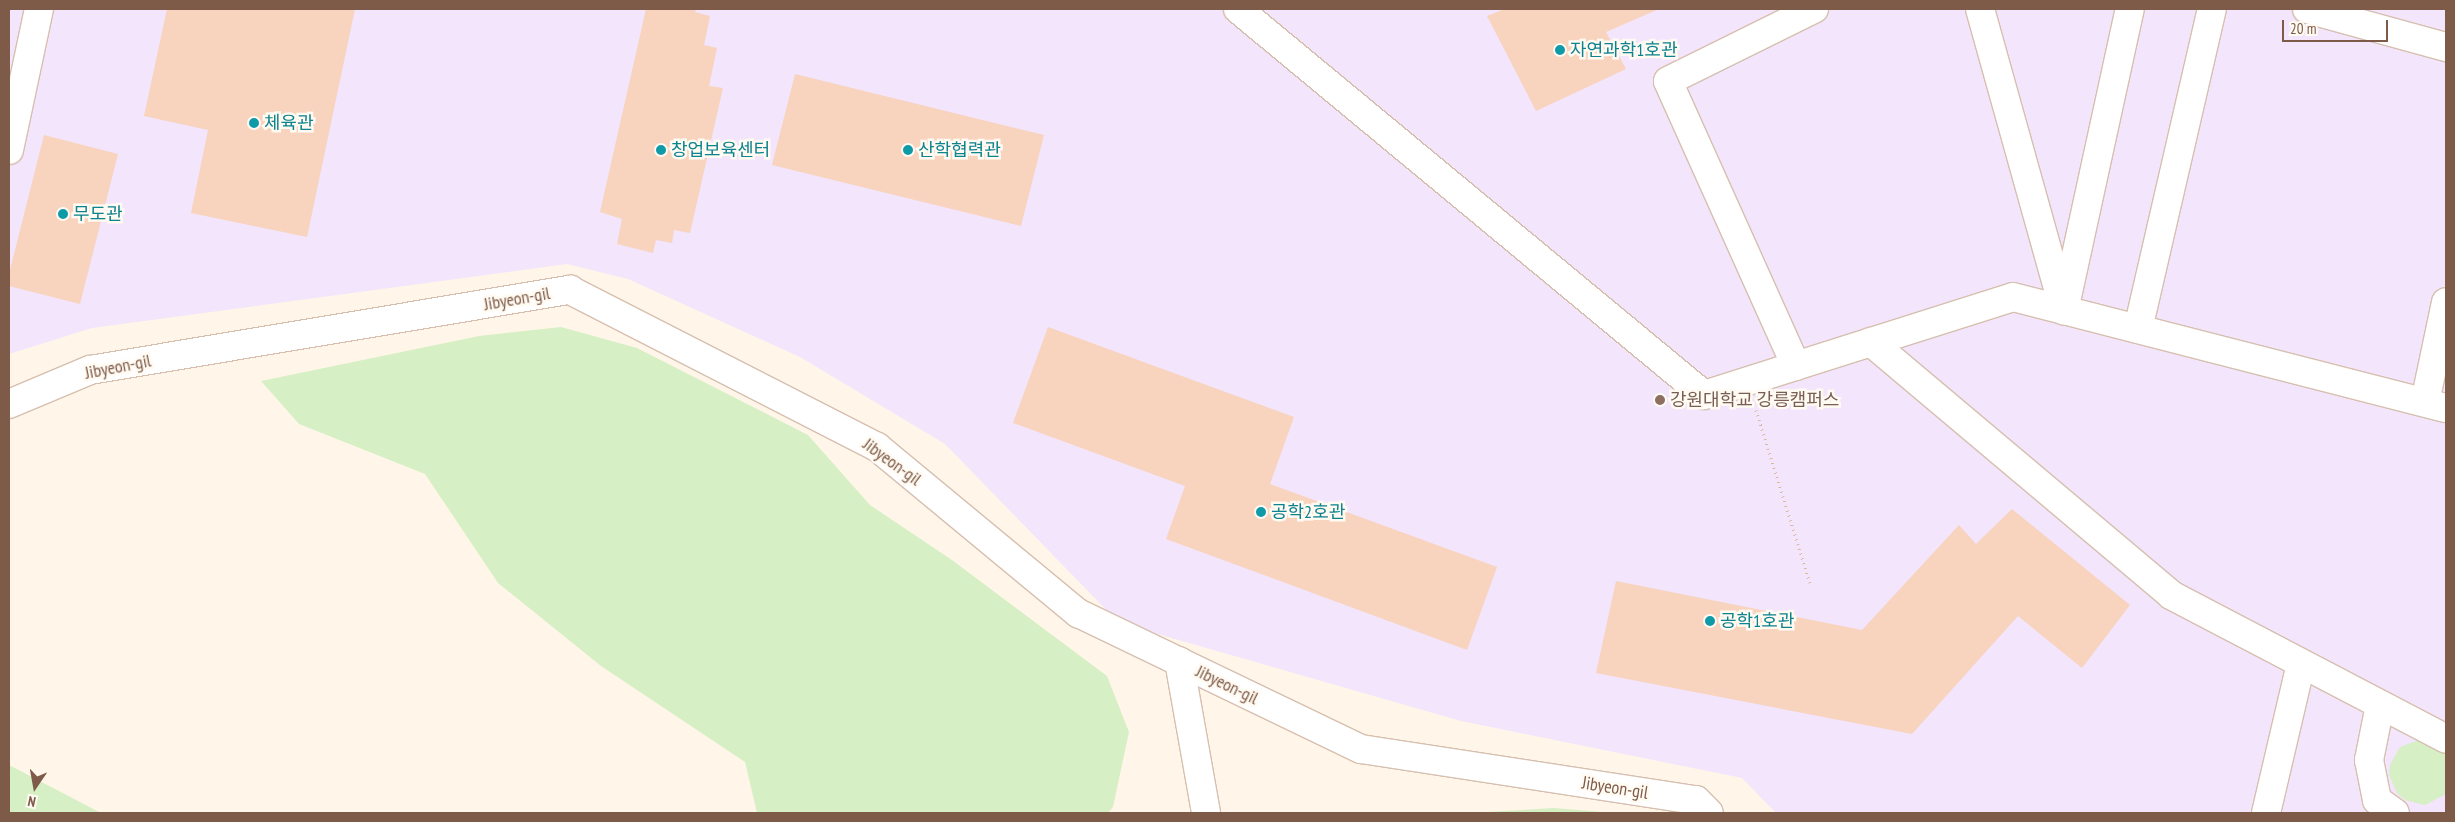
<!DOCTYPE html>
<meta charset="utf-8">
<style>
body{margin:0}
#map{position:relative;width:2455px;height:822px;overflow:hidden;background:#fff6e9;font-family:"PT Sans Narrow","Noto Sans KR",sans-serif}
div>[style]{position:absolute}
[style*='--x']{left:calc(var(--x)*1px);top:calc(var(--y)*1px);width:calc(var(--w)*1px);rotate:calc(var(--a)*1deg)}
.education>*{inset:0;background:#f3e5fc}
.green>*{inset:0;background:#d7efc5}
.building>*{inset:0;background:#f8d3bd}
.path>*{height:3px;margin-top:-1.5px;transform-origin:0;background:repeating-linear-gradient(90deg,#deb69f 0 1px,transparent 0 5px)}
.roads{filter:drop-shadow(1px 0 #d6bfaf) drop-shadow(-1px 0 #d6bfaf) drop-shadow(0 1px #d6bfaf) drop-shadow(0 -1px #d6bfaf)}
.minor>*{height:28px;margin:-14px;padding:0 14px;transform-origin:14px;border-radius:14px;background:#fff}
.dots>*{width:14px;height:14px;translate:-50% -50%;box-sizing:border-box;border:2px solid #fffaf2;border-radius:50%}
span{translate:-50% -50%;white-space:nowrap;text-align:center;line-height:1.15;-webkit-text-stroke:5px #fffaf2;paint-order:stroke}
.culture-label{font-size:18px;color:#0d838f}
.left{translate:0 -50%;text-align:left}
.street-label{font-size:18px;color:#7e5a48}
.education-label{font-size:18px;color:#785e54}
.frame{position:absolute;inset:0;border:10px solid #7e5a48;pointer-events:none}
.north{position:absolute;left:10px;top:762px;width:50px;height:50px;-webkit-text-stroke:4px #fffaf2;paint-order:stroke;rotate:192deg;font-size:14px;font-weight:700;line-height:20px;text-align:center;color:#7e5a48}
.north::after{content:'';display:block;margin:auto;width:18px;height:22px;background:#7e5a48;clip-path:polygon(50% 0,100% 100%,50% 72%,0 100%)}
.scale{position:absolute;left:2282px;top:20px;width:106px;height:22px;box-sizing:border-box;border:2px solid #7e5a48;border-top:0;padding-left:6px;font-size:15px;line-height:18px;white-space:nowrap;color:#7e5a48;-webkit-text-stroke:4px #fffaf2;paint-order:stroke}
</style>
<div id="map">
<div class="education">
<div style="clip-path:polygon(9px 9px,2446px 9px,2446px 813px,1776px 813px,1742px 778px,1461px 721px,1119px 623px,945px 444px,800px 357px,628px 279px,567px 264px,92px 328px,9px 354px)"></div>
</div>
<div class="green">
<div style="clip-path:polygon(561px 327px,637px 348px,808px 435px,870px 505px,952px 560px,1107px 676px,1129px 732px,1113px 807px,1108px 813px,757px 813px,745px 762px,601px 666px,498px 583px,425px 474px,299px 424px,261px 381px,479px 336px)"></div>
<div style="clip-path:polygon(2421px 739px,2446px 750px,2446px 794px,2425px 805px,2405px 800px,2397px 793px,2389px 775px,2390px 765px,2400px 747px)"></div>
<div style="clip-path:polygon(9px 765px,101px 813px,9px 813px)"></div>
<div style="clip-path:polygon(1554px 808px,1615px 813px,1485px 813px,1486px 812px)"></div>
</div>
<div class="building">
<div style="clip-path:polygon(167px 9px,355px 9px,307px 237px,191px 213px,208px 130px,144px 116px)"></div>
<div style="clip-path:polygon(646px 9px,696px 9px,695px 12px,710px 16px,704px 45px,717px 48px,709px 86px,723px 88px,690px 233px,674px 230px,672px 243px,656px 240px,653px 253px,617px 244px,622px 219px,600px 212px)"></div>
<div style="clip-path:polygon(1505px 9px,1659px 9px,1606px 32px,1626px 69px,1536px 111px,1487px 16px)"></div>
<div style="clip-path:polygon(795px 74px,1044px 135px,1021px 226px,772px 165px)"></div>
<div style="clip-path:polygon(44px 135px,118px 154px,80px 304px,9px 286px,9px 274px)"></div>
<div style="clip-path:polygon(1048px 327px,1294px 417px,1270px 484px,1497px 567px,1467px 650px,1166px 539px,1185px 486px,1013px 423px)"></div>
<div style="clip-path:polygon(2012px 509px,2130px 605px,2082px 668px,2018px 616px,1912px 734px,1596px 673px,1616px 581px,1862px 630px,1959px 525px,1976px 544px)"></div>
</div>
<div class="path">
<div style="--x:1756;--y:410;--w:181;--a:72.7"></div>
</div>
<div class="roads">
<div class="minor">
<div style="--x:1238;--y:9;--w:605;--a:39.64"></div>
<div style="--x:1704;--y:395;--w:324;--a:-17.6"></div>
<div style="--x:2013;--y:297;--w:447;--a:14.4"></div>
<div style="--x:1980;--y:9;--w:313;--a:74.4"></div>
<div style="--x:2307;--y:9;--w:144;--a:15.3"></div>
<div style="--x:9;--y:150;--w:144;--a:-78"></div>
<div style="--x:2065;--y:306;--w:304;--a:-77.7"></div>
<div style="--x:2138;--y:329;--w:328;--a:-77"></div>
<div style="--x:1871;--y:342;--w:392;--a:40.1"></div>
<div style="--x:2171;--y:595;--w:310;--a:27.6"></div>
<div style="--x:1796;--y:366;--w:312;--a:-114.2"></div>
<div style="--x:1668;--y:81;--w:163;--a:-26.3"></div>
<div style="--x:2425;--y:402;--w:102;--a:-78.1"></div>
<div style="--x:9;--y:404;--w:88;--a:-22.8"></div>
<div style="--x:90;--y:370;--w:487;--a:-9.5"></div>
<div style="--x:570;--y:290;--w:345;--a:27.1"></div>
<div style="--x:877;--y:447;--w:261;--a:39.6"></div>
<div style="--x:1078;--y:613;--w:314;--a:25.7"></div>
<div style="--x:1361;--y:749;--w:339;--a:8.7"></div>
<div style="--x:1696;--y:800;--w:18;--a:45"></div>
<div style="--x:1179;--y:661;--w:154;--a:79.9"></div>
<div style="--x:2380;--y:705;--w:56;--a:101.3"></div>
<div style="--x:2369;--y:760;--w:41;--a:78.7"></div>
<div style="--x:2377;--y:800;--w:22;--a:36"></div>
<div style="--x:2266;--y:813;--w:153;--a:-76.8"></div>
</div>
</div>
<div class="dots">
<div style="left:1560px;top:50px;background:#0f9aa8"></div>
<div style="left:254px;top:123px;background:#0f9aa8"></div>
<div style="left:661px;top:150px;background:#0f9aa8"></div>
<div style="left:908px;top:150px;background:#0f9aa8"></div>
<div style="left:63px;top:214px;background:#0f9aa8"></div>
<div style="left:1660px;top:400px;background:#8d6e63"></div>
<div style="left:1261px;top:512px;background:#0f9aa8"></div>
<div style="left:1710px;top:621px;background:#0f9aa8"></div>
</div>
<div class="culture-label">
<span class="left" style="left:1570px;top:50px">자연과학1호관</span>
<span class="left" style="left:264px;top:123px">체육관</span>
<span class="left" style="left:671px;top:150px">창업보육센터</span>
<span class="left" style="left:918px;top:150px">산학협력관</span>
<span class="left" style="left:73px;top:214px">무도관</span>
<span class="left" style="left:1271px;top:512px">공학2호관</span>
<span class="left" style="left:1720px;top:621px">공학1호관</span>
</div>
<div class="street-label">
<span style="left:517px;top:299px;rotate:-10deg">Jibyeon-gil</span>
<span style="left:118px;top:367px;rotate:-11deg">Jibyeon-gil</span>
<span style="left:892px;top:462px;rotate:36deg">Jibyeon-gil</span>
<span style="left:1227px;top:685px;rotate:26deg">Jibyeon-gil</span>
<span style="left:1615px;top:788px;rotate:9deg">Jibyeon-gil</span>
</div>
<div class="education-label">
<span class="left" style="left:1670px;top:400px">강원대학교 강릉캠퍼스</span>
</div>
<div class="frame"></div>
<div class="north">N</div>
<div class="scale">20 m</div>
</div>
